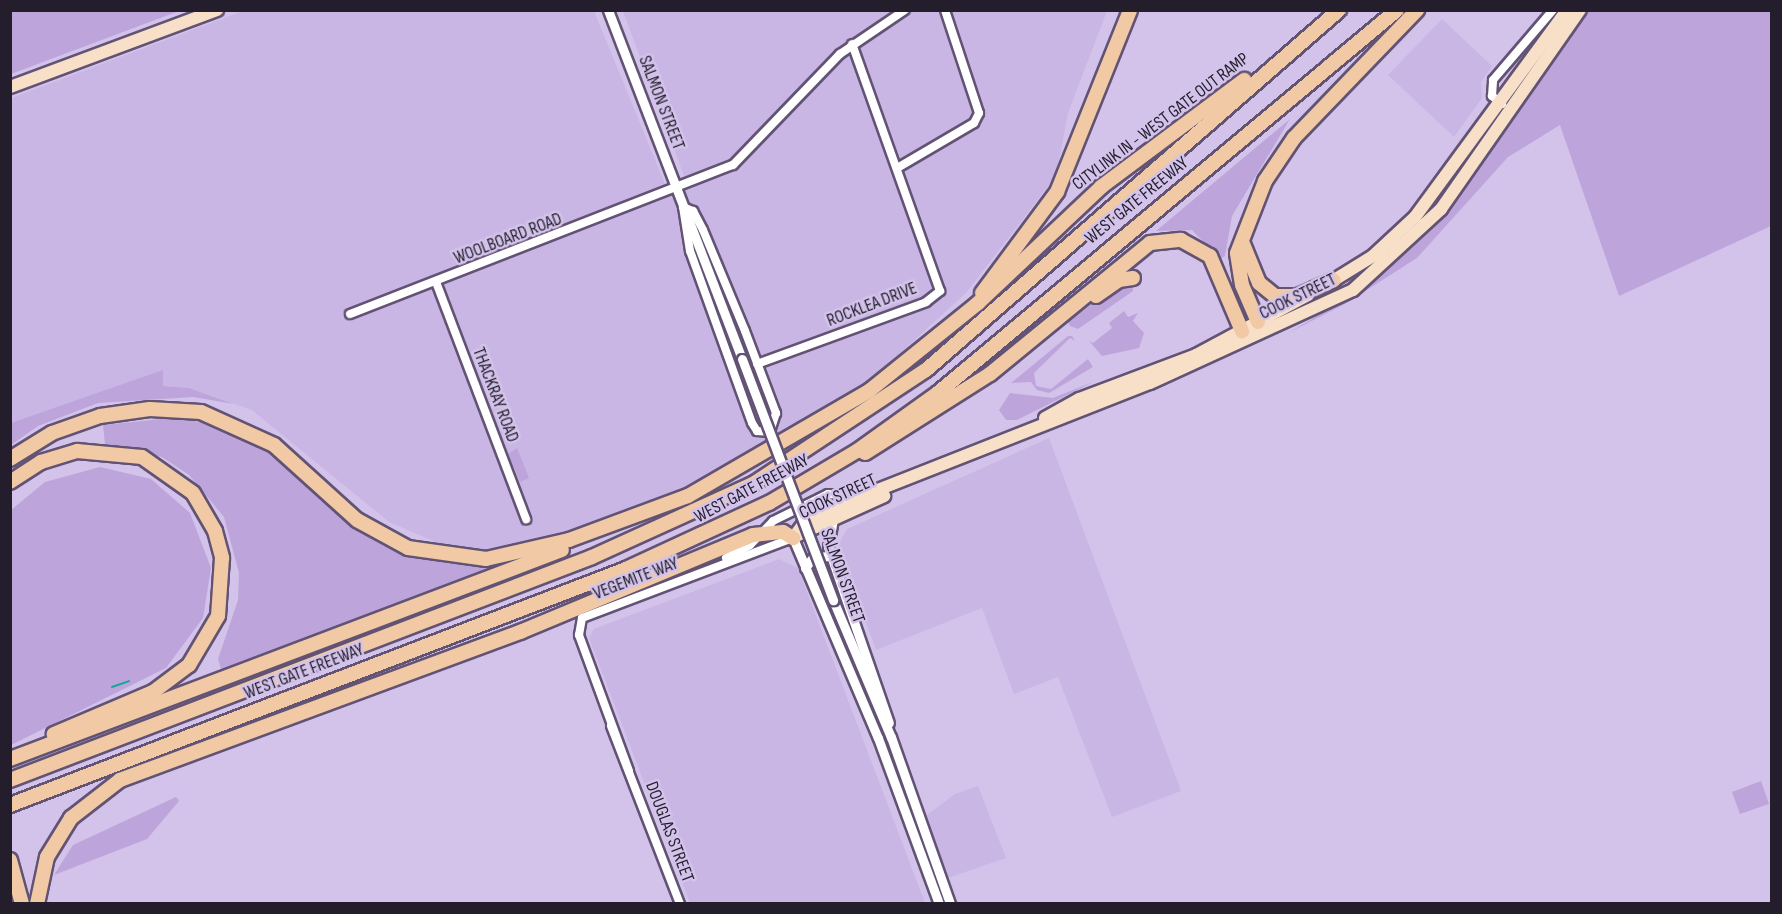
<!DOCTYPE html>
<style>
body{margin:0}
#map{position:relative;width:1782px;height:914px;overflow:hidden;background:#d3c3ea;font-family:"Sofia Sans Condensed",sans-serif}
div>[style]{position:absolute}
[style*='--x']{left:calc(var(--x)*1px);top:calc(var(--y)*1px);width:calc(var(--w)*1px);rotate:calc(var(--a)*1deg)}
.built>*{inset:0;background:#c9b6e4}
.green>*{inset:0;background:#bda5dc}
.stream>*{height:2px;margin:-1px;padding:0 1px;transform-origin:1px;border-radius:1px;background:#0fa89a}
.roads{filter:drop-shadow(2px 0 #625375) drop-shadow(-2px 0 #625375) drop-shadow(0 2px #625375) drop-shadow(0 -2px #625375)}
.minor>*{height:8px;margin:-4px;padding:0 4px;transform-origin:4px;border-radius:4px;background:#fff}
.tertiary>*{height:9px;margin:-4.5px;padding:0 4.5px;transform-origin:4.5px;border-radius:4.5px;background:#fff}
.primary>*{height:12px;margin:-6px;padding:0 6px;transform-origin:6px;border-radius:6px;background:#f7dfc8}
.motorway>*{height:14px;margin:-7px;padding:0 7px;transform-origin:7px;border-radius:7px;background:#f1c9a4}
.bridges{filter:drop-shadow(2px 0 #625375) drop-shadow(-2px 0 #625375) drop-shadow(0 2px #625375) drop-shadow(0 -2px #625375)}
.tertiary-bridge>*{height:9px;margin:-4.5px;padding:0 4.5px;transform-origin:4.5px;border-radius:4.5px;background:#fff}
span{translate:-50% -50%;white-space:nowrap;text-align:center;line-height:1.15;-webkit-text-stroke:5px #d3c3ea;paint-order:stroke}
.street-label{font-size:18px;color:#231d2c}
.frame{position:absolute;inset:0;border:12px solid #231d2c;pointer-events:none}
</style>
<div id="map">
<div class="built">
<div style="clip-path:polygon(243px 11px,594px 11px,665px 184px,684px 176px,623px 11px,1107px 11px,1068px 113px,1056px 176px,966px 293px,862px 388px,718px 475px,581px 532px,487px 550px,447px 547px,389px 522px,252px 410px,189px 388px,163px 386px,163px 371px,11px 429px,11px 98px)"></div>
<div style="clip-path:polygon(1442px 19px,1492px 66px,1481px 82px,1482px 98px,1454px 137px,1388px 75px)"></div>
<div style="clip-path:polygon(1049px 438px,1181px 791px,1112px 817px,1058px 677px,1014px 694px,982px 608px,876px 650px,837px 547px,847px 529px)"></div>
<div style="clip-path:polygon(779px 559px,798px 568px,925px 903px,690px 903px,589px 638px,594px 629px)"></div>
<div style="clip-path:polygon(978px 786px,1006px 858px,945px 879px,923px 818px,955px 794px)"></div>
</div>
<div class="green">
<div style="clip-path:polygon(11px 10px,179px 10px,179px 11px,11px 74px)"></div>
<div style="clip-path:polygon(1584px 11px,1771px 11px,1771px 226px,1619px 296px,1560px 125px,1508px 157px,1417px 258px,1345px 304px,1288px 333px,1372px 284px,1438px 223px)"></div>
<div style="clip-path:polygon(1290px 119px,1232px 216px,1225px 256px,1220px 259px,1192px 230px,1156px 231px)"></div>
<div style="clip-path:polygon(1118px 284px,1132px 284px,1133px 291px,1078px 329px,1070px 326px,1068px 322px)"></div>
<div style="clip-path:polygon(1124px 311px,1128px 317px,1138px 313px,1133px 321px,1144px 333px,1139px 348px,1102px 356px,1089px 341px,1093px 343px,1112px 328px,1109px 323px)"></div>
<div style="clip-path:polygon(1068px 336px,1072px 336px,1075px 341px,1070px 338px,1034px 373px,1036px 386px,1051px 389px,1088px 359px,1093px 367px,1049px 393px,1037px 390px,1031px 382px,1011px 383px)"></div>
<div style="clip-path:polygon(163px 370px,163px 386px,189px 388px,234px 404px,193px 397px,98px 403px,38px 426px,11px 445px,11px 423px)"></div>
<div style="clip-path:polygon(1093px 382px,1017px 420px,1006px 420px,999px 410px,1010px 393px,1053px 398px)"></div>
<div style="clip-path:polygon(171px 418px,202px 422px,264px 449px,354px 527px,384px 546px,445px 563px,503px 566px,221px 669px,218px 659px,238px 600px,239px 573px,224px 517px,189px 475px,162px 457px,105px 444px,103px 425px)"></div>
<div style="clip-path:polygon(517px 448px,529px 478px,520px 482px,508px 454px)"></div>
<div style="clip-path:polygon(100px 467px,151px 479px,190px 513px,211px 568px,203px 618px,166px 668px,11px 745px,11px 510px,45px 482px)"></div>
<div style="clip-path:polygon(1761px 781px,1769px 804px,1740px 814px,1732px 792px)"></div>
<div style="clip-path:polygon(176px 797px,179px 801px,147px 839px,54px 875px,73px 845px)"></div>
</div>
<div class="stream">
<div style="--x:112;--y:687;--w:18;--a:-19"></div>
</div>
<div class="roads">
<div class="minor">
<div style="--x:1502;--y:104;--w:13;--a:-141"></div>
<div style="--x:1492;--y:96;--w:16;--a:-86"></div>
<div style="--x:1493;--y:80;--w:92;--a:-49.4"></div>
<div style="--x:899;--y:167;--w:87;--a:-30.4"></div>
<div style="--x:974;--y:123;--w:11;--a:-63"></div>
<div style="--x:979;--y:113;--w:108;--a:-108.3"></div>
<div style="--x:683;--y:207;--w:11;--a:22"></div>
<div style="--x:693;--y:211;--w:21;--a:62"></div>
<div style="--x:703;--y:230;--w:109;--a:67.4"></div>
<div style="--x:745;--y:331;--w:88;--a:69.3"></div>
<div style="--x:776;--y:413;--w:20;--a:108"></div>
<div style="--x:770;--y:432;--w:13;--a:-176"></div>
<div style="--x:757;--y:431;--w:9;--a:-122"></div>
<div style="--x:752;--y:423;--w:183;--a:-109.8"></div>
<div style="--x:690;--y:251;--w:45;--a:-99"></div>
<div style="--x:436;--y:282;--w:254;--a:69.2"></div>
<div style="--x:350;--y:314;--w:411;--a:-21.3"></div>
<div style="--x:733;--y:165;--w:154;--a:-46.1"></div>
<div style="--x:840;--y:54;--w:78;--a:-34.1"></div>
<div style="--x:757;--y:364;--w:180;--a:-20.1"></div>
<div style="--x:926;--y:302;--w:18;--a:-38"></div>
<div style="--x:940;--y:291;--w:262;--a:-109.6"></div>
<div style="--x:726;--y:558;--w:27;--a:-28"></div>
<div style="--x:750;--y:545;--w:33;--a:-46"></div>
<div style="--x:773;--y:521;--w:61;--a:-26.1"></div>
<div style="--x:828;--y:494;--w:30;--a:4"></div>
<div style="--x:611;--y:726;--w:191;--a:68.8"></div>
<div style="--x:629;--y:771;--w:145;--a:-110.2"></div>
<div style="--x:579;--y:635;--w:17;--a:-80"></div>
<div style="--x:582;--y:618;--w:226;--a:-20.8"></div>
</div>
<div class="tertiary">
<div style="--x:608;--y:10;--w:374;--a:69"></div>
<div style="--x:833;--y:519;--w:28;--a:100"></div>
<div style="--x:828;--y:547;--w:186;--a:70.9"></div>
<div style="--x:793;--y:538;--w:217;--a:67"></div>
<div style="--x:878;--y:738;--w:177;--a:69.8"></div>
<div style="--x:805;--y:568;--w:14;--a:-54"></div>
<div style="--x:813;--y:557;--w:18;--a:-3"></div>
<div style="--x:833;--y:600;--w:149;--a:67.1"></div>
<div style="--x:891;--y:737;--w:177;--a:70.5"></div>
</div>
<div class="primary">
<div style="--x:10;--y:87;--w:221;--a:-20.4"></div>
<div style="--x:1326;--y:285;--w:55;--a:-31.7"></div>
<div style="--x:1373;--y:256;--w:57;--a:-42.9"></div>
<div style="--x:1415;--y:217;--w:257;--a:-53.7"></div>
<div style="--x:1045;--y:418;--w:39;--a:-29"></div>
<div style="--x:1079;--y:399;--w:125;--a:-20.6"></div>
<div style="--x:1196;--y:355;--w:127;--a:-28.2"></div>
<div style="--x:796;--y:536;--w:97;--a:-24.4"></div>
<div style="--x:793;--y:538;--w:21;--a:-53"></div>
<div style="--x:806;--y:521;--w:34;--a:-26"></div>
<div style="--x:837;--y:506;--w:336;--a:-21.5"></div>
<div style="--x:1150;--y:383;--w:223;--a:-24.6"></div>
<div style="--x:1353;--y:290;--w:120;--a:-42.6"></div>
<div style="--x:1441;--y:209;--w:243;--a:-55.1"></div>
</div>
<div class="motorway">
<div style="--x:1243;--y:244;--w:42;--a:67.7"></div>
<div style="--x:1259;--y:283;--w:21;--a:39"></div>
<div style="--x:1275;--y:296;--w:23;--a:0"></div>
<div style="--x:1298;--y:296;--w:39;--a:-24"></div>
<div style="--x:982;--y:293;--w:126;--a:-53.4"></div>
<div style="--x:1057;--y:192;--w:196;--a:-68.1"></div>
<div style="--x:1096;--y:296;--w:28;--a:-35"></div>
<div style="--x:1119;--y:280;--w:14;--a:-8"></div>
<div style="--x:1258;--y:322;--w:40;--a:-113.4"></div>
<div style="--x:1242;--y:285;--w:32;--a:-99"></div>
<div style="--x:1237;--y:253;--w:77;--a:-68.7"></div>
<div style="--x:1265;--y:181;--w:52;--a:-56"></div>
<div style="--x:1294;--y:138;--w:178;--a:-46.1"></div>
<div style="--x:865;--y:453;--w:148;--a:-32.3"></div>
<div style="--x:990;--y:374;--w:207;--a:-39.3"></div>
<div style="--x:1150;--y:243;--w:31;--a:-6"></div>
<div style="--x:1181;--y:240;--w:33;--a:29"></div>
<div style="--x:1210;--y:256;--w:82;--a:66.9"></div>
<div style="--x:10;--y:459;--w:49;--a:-31.8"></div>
<div style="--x:52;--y:433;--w:51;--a:-19.5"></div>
<div style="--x:100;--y:416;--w:50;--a:-8"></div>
<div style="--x:150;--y:409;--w:51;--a:3.4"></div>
<div style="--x:201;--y:412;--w:80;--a:24.3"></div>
<div style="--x:274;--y:445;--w:112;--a:42.1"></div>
<div style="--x:357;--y:520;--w:58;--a:28.8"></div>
<div style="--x:408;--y:548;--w:79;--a:8"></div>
<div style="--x:486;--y:559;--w:85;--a:-12.9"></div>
<div style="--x:569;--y:540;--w:127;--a:-20.3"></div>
<div style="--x:688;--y:496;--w:209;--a:-30.1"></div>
<div style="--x:869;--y:391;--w:140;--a:-38.9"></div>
<div style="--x:978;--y:303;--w:169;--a:-43.3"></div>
<div style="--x:1101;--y:187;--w:179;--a:-36.8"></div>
<div style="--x:10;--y:482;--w:37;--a:-33"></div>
<div style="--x:41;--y:462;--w:38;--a:-17"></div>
<div style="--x:77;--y:451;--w:65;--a:5.3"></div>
<div style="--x:142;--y:457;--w:62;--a:35.2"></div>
<div style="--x:193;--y:493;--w:44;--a:59.9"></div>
<div style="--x:215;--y:531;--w:28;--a:75"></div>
<div style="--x:222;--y:558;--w:58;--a:93.9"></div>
<div style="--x:218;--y:616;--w:57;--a:120.6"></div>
<div style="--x:189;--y:665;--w:45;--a:143.1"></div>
<div style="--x:153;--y:692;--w:108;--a:157"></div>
<div style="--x:10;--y:759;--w:590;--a:-20.74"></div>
<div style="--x:10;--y:780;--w:623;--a:-20.96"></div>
<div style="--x:592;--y:557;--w:177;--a:-24.4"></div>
<div style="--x:753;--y:484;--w:207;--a:-33.4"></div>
<div style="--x:926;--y:370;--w:548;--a:-41.08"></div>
<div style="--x:10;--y:805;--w:660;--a:-20.96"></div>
<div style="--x:626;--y:569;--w:157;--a:-24.8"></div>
<div style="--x:769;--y:503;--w:102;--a:-30.6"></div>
<div style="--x:857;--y:451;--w:101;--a:-35.7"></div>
<div style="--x:939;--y:392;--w:596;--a:-39.83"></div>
<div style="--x:10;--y:860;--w:46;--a:74.7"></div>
<div style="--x:37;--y:904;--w:48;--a:-78"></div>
<div style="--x:47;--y:857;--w:46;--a:-58.4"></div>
<div style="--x:71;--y:818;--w:62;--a:-37.8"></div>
<div style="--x:120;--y:780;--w:427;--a:-20.3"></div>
<div style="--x:520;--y:632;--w:252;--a:-22.6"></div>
<div style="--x:753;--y:535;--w:30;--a:-6"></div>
<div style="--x:783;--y:532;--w:12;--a:31"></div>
</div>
</div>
<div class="bridges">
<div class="tertiary-bridge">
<div style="--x:742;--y:359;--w:258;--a:69.3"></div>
</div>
</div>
<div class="street-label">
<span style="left:661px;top:103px;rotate:69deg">SALMON STREET</span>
<span style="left:1161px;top:122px;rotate:-37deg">CITYLINK IN - WEST GATE OUT RAMP</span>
<span style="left:1137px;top:201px;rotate:-39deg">WEST GATE FREEWAY</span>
<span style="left:508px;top:239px;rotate:-21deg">WOOLBOARD ROAD</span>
<span style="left:1298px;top:297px;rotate:-26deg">COOK STREET</span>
<span style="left:872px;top:305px;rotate:-21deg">ROCKLEA DRIVE</span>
<span style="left:495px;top:395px;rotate:69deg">THACKRAY ROAD</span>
<span style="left:752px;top:489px;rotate:-28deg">WEST GATE FREEWAY</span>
<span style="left:838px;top:497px;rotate:-25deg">COOK STREET</span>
<span style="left:842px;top:576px;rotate:70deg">SALMON STREET</span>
<span style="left:636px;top:579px;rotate:-21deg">VEGEMITE WAY</span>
<span style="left:304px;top:672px;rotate:-21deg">WEST GATE FREEWAY</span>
<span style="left:669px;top:832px;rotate:69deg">DOUGLAS STREET</span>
</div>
<div class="frame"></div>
</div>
